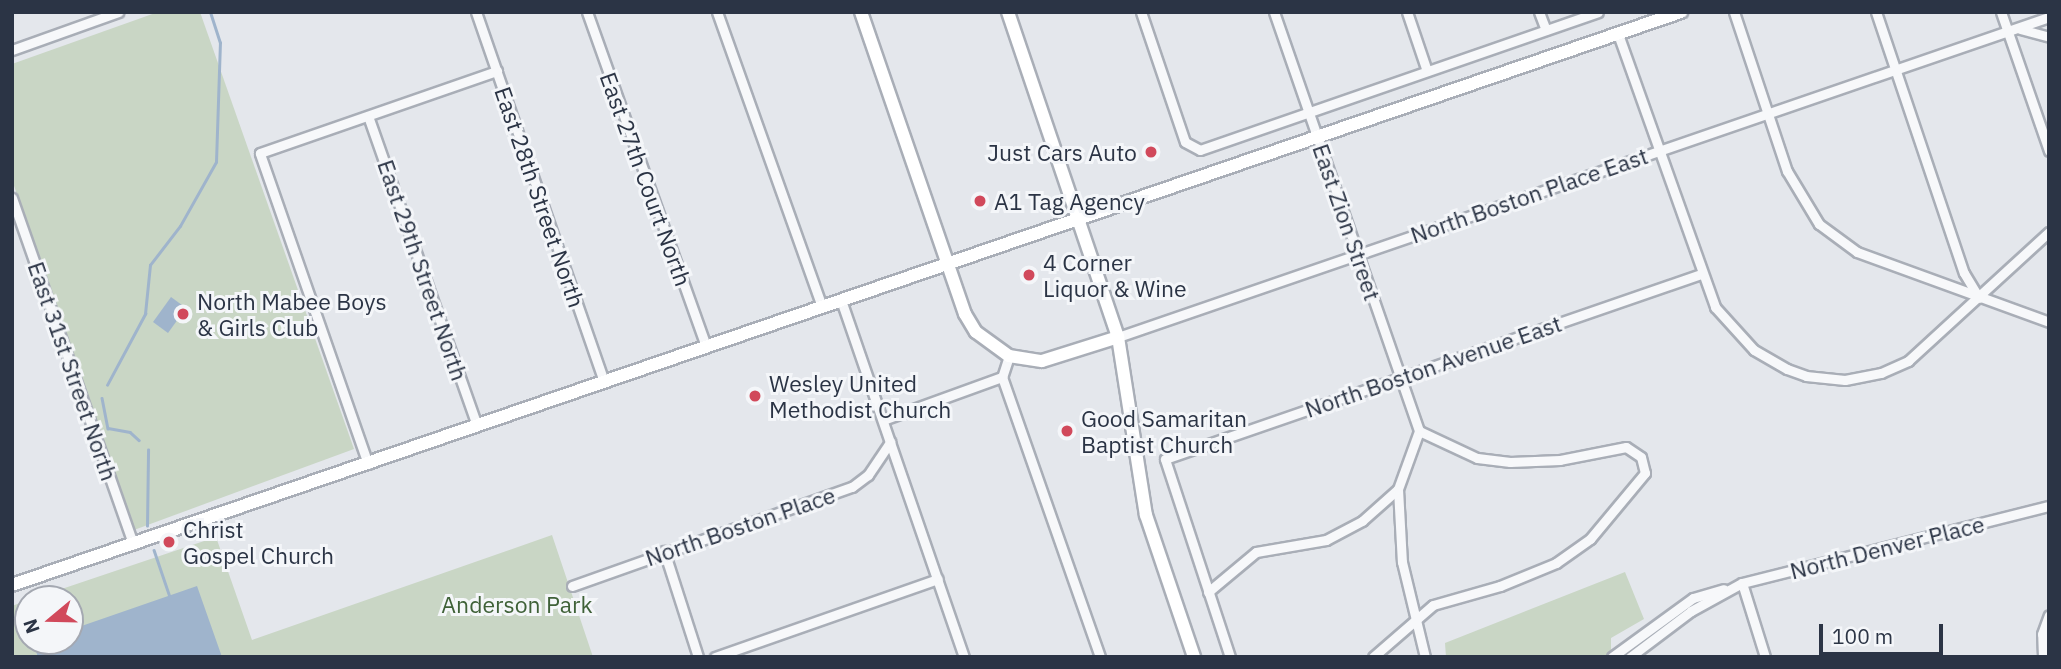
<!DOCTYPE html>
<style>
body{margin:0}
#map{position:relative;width:2061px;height:669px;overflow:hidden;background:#e4e7ec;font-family:"IBM Plex Sans",sans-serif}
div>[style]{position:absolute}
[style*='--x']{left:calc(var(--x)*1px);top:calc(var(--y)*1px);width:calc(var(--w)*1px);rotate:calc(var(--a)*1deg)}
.green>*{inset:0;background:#c9d6c5}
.water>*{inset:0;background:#9fb4cc}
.stream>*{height:2.5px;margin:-1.25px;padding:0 1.25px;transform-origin:1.25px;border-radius:1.25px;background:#9fb4cc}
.roads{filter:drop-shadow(2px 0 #a9aeb7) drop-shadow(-2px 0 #a9aeb7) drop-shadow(0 2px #a9aeb7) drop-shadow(0 -2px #a9aeb7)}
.street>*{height:9px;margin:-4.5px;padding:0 4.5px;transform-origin:4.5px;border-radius:4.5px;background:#f7f8fa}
.secondary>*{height:12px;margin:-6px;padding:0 6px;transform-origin:6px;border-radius:6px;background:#fff}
.dots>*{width:19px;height:19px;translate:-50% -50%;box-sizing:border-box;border:4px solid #f4f6f9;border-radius:50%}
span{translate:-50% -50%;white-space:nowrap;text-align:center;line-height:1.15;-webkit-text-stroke:6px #f4f6f9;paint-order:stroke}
.poi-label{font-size:23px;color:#2b3445}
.right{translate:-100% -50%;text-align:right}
.left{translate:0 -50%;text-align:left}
.street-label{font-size:23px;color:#2b3445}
.park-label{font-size:23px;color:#3f6138}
.frame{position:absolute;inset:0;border:14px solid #2b3445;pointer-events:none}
.north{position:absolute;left:14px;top:585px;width:70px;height:70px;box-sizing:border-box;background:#f4f6f9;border:2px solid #a4a8b1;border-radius:50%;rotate:251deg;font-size:19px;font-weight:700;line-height:28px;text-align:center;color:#2b3445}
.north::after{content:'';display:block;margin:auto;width:24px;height:32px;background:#d1495b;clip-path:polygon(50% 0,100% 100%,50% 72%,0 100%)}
.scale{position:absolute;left:1819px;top:624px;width:124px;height:32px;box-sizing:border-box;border:4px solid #2b3445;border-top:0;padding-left:9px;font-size:21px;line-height:24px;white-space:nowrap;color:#2b3445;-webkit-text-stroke:5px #f4f6f9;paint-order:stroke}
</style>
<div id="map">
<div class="green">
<div style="clip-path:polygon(158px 12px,200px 12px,354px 449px,134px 530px,12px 180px,12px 64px)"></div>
<div style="clip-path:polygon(552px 535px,593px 657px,12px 657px,12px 606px,28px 600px,28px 641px,70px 641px,70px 599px,32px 599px,216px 537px,252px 640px)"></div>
<div style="clip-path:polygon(1625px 572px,1644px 619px,1611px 638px,1611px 657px,1446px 657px,1445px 643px)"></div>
</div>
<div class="water">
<div style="clip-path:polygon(171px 297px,186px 308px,168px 333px,153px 322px)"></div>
<div style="clip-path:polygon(197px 586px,222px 657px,38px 657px,33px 643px,70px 641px,70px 630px)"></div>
</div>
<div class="stream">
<div style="--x:107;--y:385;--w:81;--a:-61.8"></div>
<div style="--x:145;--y:314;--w:49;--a:-84.2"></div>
<div style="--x:150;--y:265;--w:49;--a:-52.4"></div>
<div style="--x:180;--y:226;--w:73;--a:-60.6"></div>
<div style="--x:216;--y:162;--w:119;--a:-88.1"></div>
<div style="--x:220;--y:43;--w:33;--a:-108"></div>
<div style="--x:102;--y:398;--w:31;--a:79"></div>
<div style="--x:108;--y:428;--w:22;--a:10"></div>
<div style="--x:130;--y:432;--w:12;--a:42"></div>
<div style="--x:147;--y:526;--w:76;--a:-89.2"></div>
<div style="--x:154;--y:550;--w:50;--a:71.2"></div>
</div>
<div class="roads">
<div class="street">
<div style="--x:476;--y:12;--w:391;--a:70.9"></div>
<div style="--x:587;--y:12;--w:356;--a:70.4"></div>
<div style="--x:717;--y:12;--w:313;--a:70.4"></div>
<div style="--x:1141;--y:12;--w:137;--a:71.3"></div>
<div style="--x:1185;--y:142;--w:17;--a:28"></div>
<div style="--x:1200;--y:150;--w:421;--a:-19.1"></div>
<div style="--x:1274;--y:12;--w:443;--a:70.9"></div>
<div style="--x:1407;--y:12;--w:62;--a:71.3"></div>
<div style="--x:1539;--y:12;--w:19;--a:69"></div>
<div style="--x:1734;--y:12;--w:168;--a:71.6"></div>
<div style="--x:1787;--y:171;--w:62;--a:58.9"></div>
<div style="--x:1819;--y:224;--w:47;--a:36.4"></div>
<div style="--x:1857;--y:252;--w:204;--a:20"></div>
<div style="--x:1876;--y:12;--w:275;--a:71.4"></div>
<div style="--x:1964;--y:273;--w:29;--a:59"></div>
<div style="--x:2001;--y:12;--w:147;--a:70.9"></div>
<div style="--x:2020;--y:29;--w:30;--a:15"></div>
<div style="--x:1618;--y:34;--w:290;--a:70.4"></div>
<div style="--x:1715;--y:307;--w:58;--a:47.8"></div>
<div style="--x:1754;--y:350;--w:38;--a:30"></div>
<div style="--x:1787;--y:369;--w:20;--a:20"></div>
<div style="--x:1806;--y:376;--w:39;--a:6"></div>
<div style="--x:1845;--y:380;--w:37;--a:-11"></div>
<div style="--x:1881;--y:373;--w:30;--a:-24"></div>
<div style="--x:1908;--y:361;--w:191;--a:-42.5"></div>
<div style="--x:12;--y:50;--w:113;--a:-19.7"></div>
<div style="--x:368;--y:116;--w:328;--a:70.6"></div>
<div style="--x:12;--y:198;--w:367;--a:70.7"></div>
<div style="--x:841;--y:300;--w:378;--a:71"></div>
<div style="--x:1118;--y:337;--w:984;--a:-18.97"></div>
<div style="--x:1009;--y:356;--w:22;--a:108"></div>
<div style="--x:1002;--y:377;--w:297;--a:70.7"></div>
<div style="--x:883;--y:420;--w:127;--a:-19.9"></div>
<div style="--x:368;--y:464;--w:329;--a:-109.2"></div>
<div style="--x:260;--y:153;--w:251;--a:-19.1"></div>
<div style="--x:1398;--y:489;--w:73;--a:86.9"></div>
<div style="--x:1402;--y:562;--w:98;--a:76.4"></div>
<div style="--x:664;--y:551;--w:111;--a:72.2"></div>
<div style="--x:1742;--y:583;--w:77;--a:72.7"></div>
<div style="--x:572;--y:586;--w:297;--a:-19.5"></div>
<div style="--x:852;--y:487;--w:20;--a:-37"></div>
<div style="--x:868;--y:475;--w:40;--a:-56"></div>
<div style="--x:1208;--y:592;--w:62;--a:-39.8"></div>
<div style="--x:1256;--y:552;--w:71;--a:-9.7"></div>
<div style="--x:1326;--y:540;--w:41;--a:-27.8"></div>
<div style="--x:1362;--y:521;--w:48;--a:-41.6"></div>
<div style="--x:1398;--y:489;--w:62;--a:-70.1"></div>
<div style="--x:715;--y:657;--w:236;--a:-19.3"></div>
<div style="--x:1230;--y:657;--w:208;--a:-108.2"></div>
<div style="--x:1165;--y:459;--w:567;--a:-19.04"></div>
<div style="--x:1373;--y:657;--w:79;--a:-40.9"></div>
<div style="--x:1433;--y:605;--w:70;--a:-15.8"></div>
<div style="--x:1500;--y:586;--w:61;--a:-22.3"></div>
<div style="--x:1556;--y:563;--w:42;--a:-35.2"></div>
<div style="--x:1590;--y:539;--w:86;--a:-50.2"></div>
<div style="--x:1645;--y:473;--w:16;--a:-104"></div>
<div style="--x:1641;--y:457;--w:18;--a:-146"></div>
<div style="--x:1626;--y:447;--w:67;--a:168.9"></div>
<div style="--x:1560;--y:460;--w:50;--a:177.7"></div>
<div style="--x:1510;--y:462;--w:33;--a:-173"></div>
<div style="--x:1477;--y:458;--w:64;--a:-155"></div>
<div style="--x:1612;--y:657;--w:100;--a:-36.1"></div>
<div style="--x:1693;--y:598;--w:32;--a:-16"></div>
<div style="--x:1630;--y:657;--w:76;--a:-37"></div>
<div style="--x:1691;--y:611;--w:58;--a:-28.8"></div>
<div style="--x:1742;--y:583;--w:317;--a:-14.1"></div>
<div style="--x:2043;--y:657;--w:23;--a:-92"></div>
<div style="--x:2042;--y:634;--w:20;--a:-70"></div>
</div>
<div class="secondary">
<div style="--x:861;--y:12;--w:319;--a:71"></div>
<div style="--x:965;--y:314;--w:21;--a:59"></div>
<div style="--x:976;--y:332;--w:41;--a:36"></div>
<div style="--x:1009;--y:356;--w:33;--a:9"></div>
<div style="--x:1042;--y:361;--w:80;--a:-17.5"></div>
<div style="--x:1008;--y:12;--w:343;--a:71.3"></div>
<div style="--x:1118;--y:337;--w:180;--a:81.1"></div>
<div style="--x:1146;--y:515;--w:150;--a:71.3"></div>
<div style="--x:12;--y:585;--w:1765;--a:-18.95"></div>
</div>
</div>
<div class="dots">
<div style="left:1151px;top:152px;background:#d1495b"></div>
<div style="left:980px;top:201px;background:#d1495b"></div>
<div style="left:1029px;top:275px;background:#d1495b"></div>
<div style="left:183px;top:314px;background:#d1495b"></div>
<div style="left:755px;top:396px;background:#d1495b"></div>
<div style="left:1067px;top:431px;background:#d1495b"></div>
<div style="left:169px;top:542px;background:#d1495b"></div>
</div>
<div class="poi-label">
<span class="right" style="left:1137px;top:152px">Just Cars Auto</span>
<span class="left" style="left:994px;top:201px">A1 Tag Agency</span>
<span class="left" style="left:1043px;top:275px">4 Corner<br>Liquor &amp; Wine</span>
<span class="left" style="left:197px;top:314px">North Mabee Boys<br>&amp; Girls Club</span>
<span class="left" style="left:769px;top:396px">Wesley United<br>Methodist Church</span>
<span class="left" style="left:1081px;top:431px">Good Samaritan<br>Baptist Church</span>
<span class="left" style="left:183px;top:542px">Christ<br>Gospel Church</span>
</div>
<div class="street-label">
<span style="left:646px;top:179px;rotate:70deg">East 27th Court North</span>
<span style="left:1529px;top:195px;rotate:-19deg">North Boston Place East</span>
<span style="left:540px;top:197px;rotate:71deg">East 28th Street North</span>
<span style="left:1347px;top:222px;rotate:71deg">East Zion Street</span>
<span style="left:423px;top:270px;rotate:71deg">East 29th Street North</span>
<span style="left:1433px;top:366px;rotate:-19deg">North Boston Avenue East</span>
<span style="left:73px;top:371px;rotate:71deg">East 31st Street North</span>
<span style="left:740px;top:526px;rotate:-19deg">North Boston Place</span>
<span style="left:1887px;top:547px;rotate:-14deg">North Denver Place</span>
</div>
<div class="park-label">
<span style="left:517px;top:604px">Anderson Park</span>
</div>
<div class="frame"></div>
<div class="north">N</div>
<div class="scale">100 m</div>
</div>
